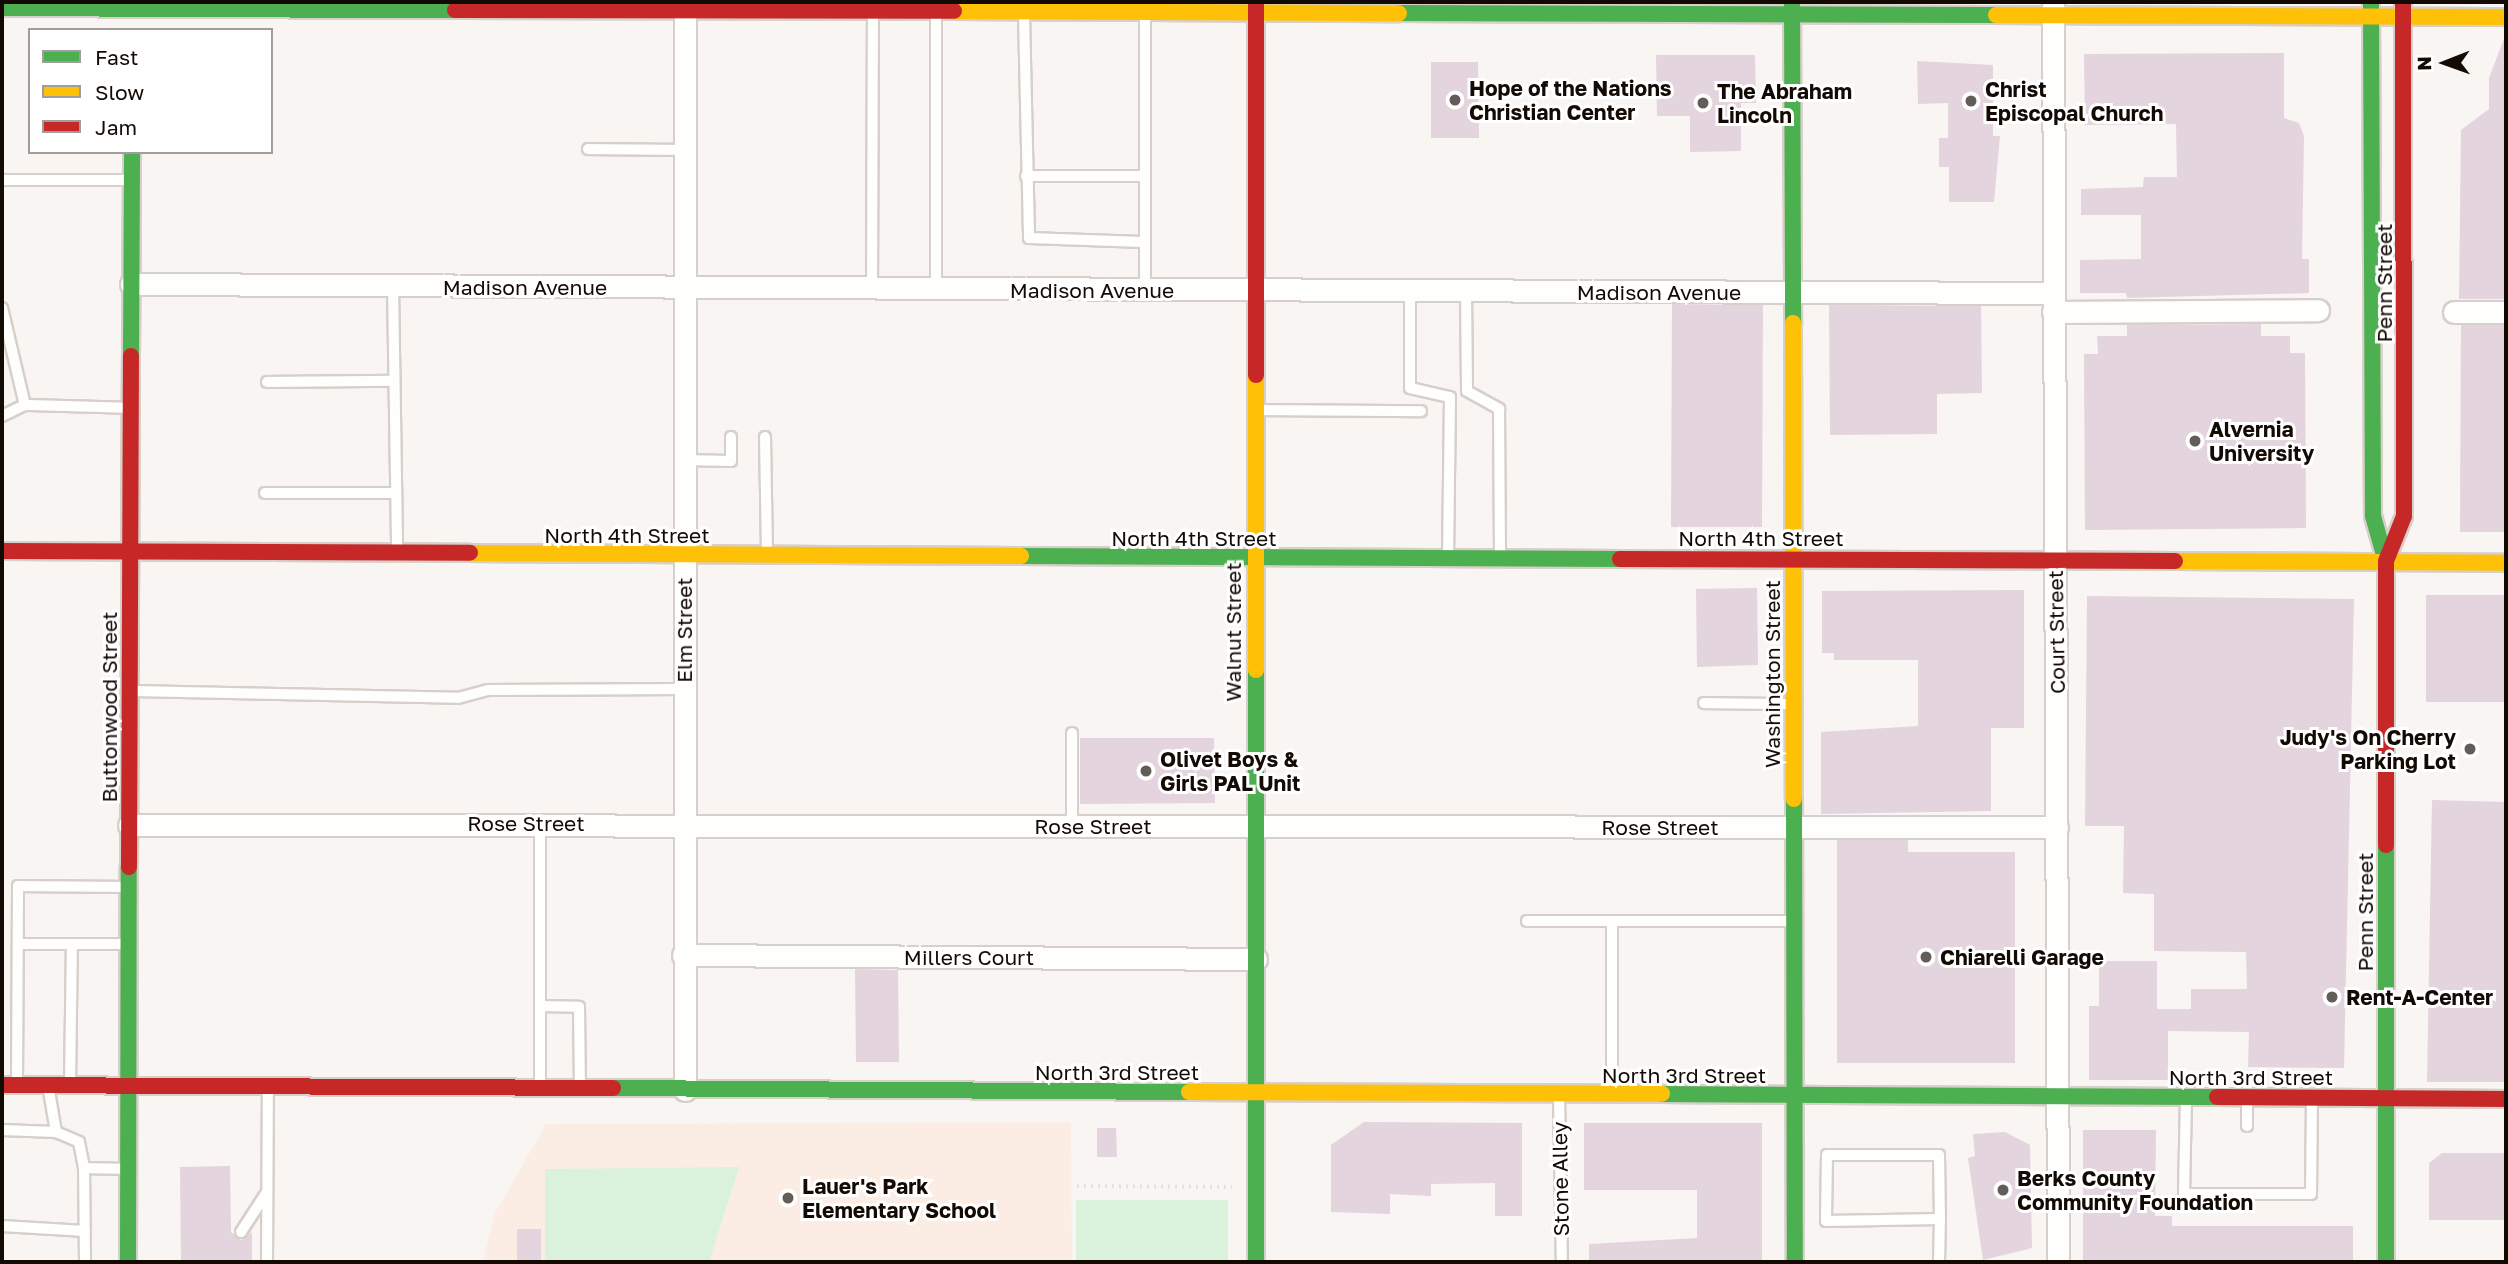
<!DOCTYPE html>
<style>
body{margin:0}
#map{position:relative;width:2508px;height:1264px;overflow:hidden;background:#f8f5f3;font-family:"Golos Text",sans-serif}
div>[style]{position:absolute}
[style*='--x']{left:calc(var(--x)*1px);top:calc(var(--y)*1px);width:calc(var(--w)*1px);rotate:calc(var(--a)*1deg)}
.built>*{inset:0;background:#fcede4}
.green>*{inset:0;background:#daf2db}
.building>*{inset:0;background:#e3d4de}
.path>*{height:3.5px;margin-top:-1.75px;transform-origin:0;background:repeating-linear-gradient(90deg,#e3e1e1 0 2px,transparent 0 7px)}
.roads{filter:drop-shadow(2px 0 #d7cfc9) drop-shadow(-2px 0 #d7cfc9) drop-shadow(0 2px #d7cfc9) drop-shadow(0 -2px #d7cfc9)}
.lane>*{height:10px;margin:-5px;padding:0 5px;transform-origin:5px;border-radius:5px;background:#fefefd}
.street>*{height:21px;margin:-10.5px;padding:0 10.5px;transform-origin:10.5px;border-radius:10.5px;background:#fefefd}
.fast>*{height:16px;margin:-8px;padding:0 8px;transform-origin:8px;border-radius:8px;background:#4caf50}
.slow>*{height:16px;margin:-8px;padding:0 8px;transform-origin:8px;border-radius:8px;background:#ffc107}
.jam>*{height:16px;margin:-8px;padding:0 8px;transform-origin:8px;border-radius:8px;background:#c62828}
.dots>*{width:19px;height:19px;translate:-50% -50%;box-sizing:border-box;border:4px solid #fff;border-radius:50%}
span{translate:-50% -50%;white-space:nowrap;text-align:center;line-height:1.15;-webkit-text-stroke:6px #fff;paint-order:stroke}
.poi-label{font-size:21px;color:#140a04;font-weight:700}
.left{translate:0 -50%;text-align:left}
.right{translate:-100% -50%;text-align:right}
.street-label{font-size:21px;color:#140a04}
.frame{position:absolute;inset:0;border:4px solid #140a04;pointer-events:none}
.legend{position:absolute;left:28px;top:28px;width:245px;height:126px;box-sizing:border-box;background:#fff;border:2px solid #a19d9b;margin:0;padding:9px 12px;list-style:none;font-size:21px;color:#140a04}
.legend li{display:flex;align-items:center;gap:14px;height:35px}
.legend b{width:35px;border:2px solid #a19d9b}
.north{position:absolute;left:2410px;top:28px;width:70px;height:70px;-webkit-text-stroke:5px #fff;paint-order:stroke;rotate:269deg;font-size:19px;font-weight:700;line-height:28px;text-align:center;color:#140a04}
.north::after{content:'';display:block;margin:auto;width:24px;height:32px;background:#140a04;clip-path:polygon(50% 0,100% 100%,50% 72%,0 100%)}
</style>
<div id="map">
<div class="built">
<div style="clip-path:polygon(1071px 1122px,1072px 1262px,483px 1262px,495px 1213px,546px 1124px)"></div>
</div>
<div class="green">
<div style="clip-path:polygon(739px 1167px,709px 1262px,545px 1262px,545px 1169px)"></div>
<div style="clip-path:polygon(1076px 1200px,1228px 1200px,1228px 1262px,1076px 1262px)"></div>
</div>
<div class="building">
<div style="clip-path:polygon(2505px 36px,2506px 299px,2459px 299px,2461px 130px,2489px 109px,2489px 78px)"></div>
<div style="clip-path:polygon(2284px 53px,2284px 118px,2299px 123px,2304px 136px,2302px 259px,2309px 259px,2309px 293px,2127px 298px,2126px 293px,2080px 293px,2080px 260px,2141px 259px,2141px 215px,2081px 215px,2081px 189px,2143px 187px,2144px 177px,2177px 177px,2176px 124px,2085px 125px,2084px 54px)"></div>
<div style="clip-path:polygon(1656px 55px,1755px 55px,1756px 103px,1741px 103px,1741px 151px,1690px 152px,1690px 116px,1657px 116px)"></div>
<div style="clip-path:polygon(1917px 61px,1993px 65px,1993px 136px,2000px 136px,1994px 202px,1949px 202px,1949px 167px,1939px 167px,1939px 138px,1948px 138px,1948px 103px,1918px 104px)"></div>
<div style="clip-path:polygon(1431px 62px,1478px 62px,1479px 138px,1431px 138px)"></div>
<div style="clip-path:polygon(1672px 304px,1763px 305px,1762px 527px,1671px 527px)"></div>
<div style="clip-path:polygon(1829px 305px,1981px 306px,1982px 393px,1937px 394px,1937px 434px,1830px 435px)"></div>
<div style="clip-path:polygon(2261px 324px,2261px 336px,2290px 336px,2290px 353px,2305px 353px,2306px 528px,2085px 530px,2084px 354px,2098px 354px,2097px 336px,2127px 336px,2127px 325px)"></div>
<div style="clip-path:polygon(2461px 325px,2506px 325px,2506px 532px,2460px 532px)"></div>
<div style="clip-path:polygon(1757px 588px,1758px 665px,1697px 667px,1696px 589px)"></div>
<div style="clip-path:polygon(2024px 590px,2024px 728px,1991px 728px,1991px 811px,1821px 814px,1821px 732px,1918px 726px,1918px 660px,1834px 660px,1834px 653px,1822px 653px,1822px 591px)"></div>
<div style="clip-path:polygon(2426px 595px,2506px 595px,2506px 702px,2426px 702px)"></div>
<div style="clip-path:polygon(2087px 596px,2354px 599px,2344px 1068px,2248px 1067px,2249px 1032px,2168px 1031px,2168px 1080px,2089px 1080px,2089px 1006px,2099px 1006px,2099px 961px,2157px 961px,2157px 1009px,2191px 1009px,2191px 989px,2247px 989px,2246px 952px,2154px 951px,2154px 894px,2123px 893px,2124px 826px,2085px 826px)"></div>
<div style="clip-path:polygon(1080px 738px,1214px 738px,1215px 803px,1080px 804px)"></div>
<div style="clip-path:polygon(2432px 800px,2506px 802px,2506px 1082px,2427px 1082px)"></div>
<div style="clip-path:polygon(1837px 840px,1908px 840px,1908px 852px,2015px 852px,2015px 1063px,1837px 1063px)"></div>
<div style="clip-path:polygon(855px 969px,898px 970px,899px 1062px,856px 1062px)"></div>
<div style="clip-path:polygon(1364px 1122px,1522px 1123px,1522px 1216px,1495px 1216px,1495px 1183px,1431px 1184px,1431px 1196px,1390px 1194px,1390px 1214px,1331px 1212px,1331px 1145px)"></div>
<div style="clip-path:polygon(1584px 1123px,1762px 1123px,1762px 1262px,1589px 1262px,1589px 1244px,1697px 1238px,1697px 1190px,1584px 1190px)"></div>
<div style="clip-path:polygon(1097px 1128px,1116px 1128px,1117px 1157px,1097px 1157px)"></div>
<div style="clip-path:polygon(2083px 1130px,2156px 1130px,2155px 1216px,2172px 1216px,2172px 1226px,2353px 1226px,2353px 1262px,2083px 1262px)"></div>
<div style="clip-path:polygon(2005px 1132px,2030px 1145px,2032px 1248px,1983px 1260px,1968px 1158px,1975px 1156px,1973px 1134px)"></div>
<div style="clip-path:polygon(2442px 1153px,2506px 1153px,2506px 1220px,2429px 1220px,2429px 1163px)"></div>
<div style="clip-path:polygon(230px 1166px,231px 1232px,241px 1240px,252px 1232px,252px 1262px,181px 1262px,180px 1167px)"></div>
<div style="clip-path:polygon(517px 1229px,541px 1229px,541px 1262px,517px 1262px)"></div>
</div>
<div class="path">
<div style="--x:1077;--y:1186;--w:155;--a:0.4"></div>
</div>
<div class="roads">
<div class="lane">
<div style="--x:1024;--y:15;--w:223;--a:88.7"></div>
<div style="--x:1029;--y:238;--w:114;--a:2"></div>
<div style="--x:936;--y:16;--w:273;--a:90"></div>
<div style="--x:588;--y:149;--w:97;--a:0.6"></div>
<div style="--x:1026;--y:176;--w:118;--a:0"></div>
<div style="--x:2;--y:180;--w:130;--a:0"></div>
<div style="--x:393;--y:286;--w:265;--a:89.1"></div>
<div style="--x:872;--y:289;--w:275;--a:-89.8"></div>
<div style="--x:1145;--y:289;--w:274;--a:-90"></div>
<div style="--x:1410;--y:292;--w:96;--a:90"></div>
<div style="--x:1410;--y:388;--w:41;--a:12.7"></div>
<div style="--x:1450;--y:397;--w:157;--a:90.7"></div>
<div style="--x:1466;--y:292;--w:99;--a:89.4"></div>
<div style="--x:1467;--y:391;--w:37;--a:29"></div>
<div style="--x:1499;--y:409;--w:148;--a:89.6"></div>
<div style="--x:2;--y:308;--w:100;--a:76.7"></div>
<div style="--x:267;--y:382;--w:126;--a:-0.5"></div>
<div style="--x:1258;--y:410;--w:163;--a:0.4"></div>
<div style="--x:2;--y:416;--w:25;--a:-26"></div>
<div style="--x:25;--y:405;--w:106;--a:1.6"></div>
<div style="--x:765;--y:437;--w:114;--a:89"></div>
<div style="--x:684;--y:460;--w:47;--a:1.2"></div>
<div style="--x:731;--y:461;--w:24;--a:-90"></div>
<div style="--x:265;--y:493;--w:130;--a:0"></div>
<div style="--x:133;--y:691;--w:325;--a:1.2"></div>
<div style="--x:458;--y:698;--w:31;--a:-15"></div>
<div style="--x:488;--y:690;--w:196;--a:-0.3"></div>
<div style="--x:1704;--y:703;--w:88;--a:0.7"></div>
<div style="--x:1072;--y:733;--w:93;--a:90"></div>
<div style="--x:1527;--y:921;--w:263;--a:0"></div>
<div style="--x:18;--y:944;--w:111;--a:0"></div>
<div style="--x:540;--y:1006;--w:39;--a:1"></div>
<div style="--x:579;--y:1007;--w:80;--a:89.3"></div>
<div style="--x:17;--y:1082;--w:196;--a:-89.7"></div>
<div style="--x:18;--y:886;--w:109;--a:0.5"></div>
<div style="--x:70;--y:1083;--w:139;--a:-89.2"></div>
<div style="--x:48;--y:1085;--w:48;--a:80.3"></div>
<div style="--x:56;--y:1132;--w:25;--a:23"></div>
<div style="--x:79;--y:1142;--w:26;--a:79"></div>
<div style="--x:540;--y:1086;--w:264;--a:-90"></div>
<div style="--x:1612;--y:1093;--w:172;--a:-90"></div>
<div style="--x:1559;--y:1096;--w:166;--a:89"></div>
<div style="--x:2186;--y:1098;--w:96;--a:91.2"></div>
<div style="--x:2184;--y:1194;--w:127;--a:0"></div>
<div style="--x:2311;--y:1194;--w:96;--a:-89.4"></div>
<div style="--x:2247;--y:1126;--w:28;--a:-90"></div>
<div style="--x:2;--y:1130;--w:54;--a:2.1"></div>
<div style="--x:2;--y:1226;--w:83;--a:3.4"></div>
<div style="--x:241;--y:1232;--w:48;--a:-57"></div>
<div style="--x:85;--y:1262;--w:94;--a:-90.6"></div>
<div style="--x:84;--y:1168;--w:43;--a:1.3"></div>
<div style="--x:267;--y:1262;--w:175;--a:-89.7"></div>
<div style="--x:1939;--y:1262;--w:43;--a:-88.7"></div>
<div style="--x:1940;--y:1219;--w:64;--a:-90.9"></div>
<div style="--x:1939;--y:1155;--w:112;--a:180"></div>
<div style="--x:1827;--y:1155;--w:66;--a:90.9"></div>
<div style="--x:1826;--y:1221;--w:114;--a:-1"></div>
</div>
<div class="street">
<div style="--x:2053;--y:4;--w:1258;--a:89.77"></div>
<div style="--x:131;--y:284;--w:1922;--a:0.27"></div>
<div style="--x:2053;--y:312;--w:265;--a:-0.4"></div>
<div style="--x:2454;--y:312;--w:52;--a:0"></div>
<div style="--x:129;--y:825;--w:1928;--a:0.06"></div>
<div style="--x:683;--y:955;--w:573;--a:0.4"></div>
<div style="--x:685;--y:1090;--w:1088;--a:-90"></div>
</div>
<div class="fast">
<div style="--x:1792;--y:2;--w:321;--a:89.8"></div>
<div style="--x:2371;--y:2;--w:514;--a:89.78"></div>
<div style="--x:2373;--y:516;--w:48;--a:74.2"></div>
<div style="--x:2;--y:8;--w:453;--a:0.3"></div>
<div style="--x:1399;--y:13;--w:597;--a:0.19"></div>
<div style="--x:131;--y:356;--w:204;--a:-89.7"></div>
<div style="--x:1021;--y:556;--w:599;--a:0.29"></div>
<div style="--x:1256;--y:670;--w:592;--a:90"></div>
<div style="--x:1794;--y:799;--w:463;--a:89.9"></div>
<div style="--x:2386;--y:845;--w:417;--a:90"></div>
<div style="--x:613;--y:1088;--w:576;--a:0.4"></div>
<div style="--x:1662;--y:1094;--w:555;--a:0.31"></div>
<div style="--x:128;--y:1262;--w:395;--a:-89.9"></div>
</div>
<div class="slow">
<div style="--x:954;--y:11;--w:445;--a:0.3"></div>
<div style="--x:1996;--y:15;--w:510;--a:0.22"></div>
<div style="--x:1793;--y:323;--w:476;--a:89.9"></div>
<div style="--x:1256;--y:375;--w:295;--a:90"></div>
<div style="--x:470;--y:553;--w:551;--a:0.31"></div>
<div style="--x:2175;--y:561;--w:331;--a:0.3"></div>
<div style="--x:1189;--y:1092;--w:473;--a:0.2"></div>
</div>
<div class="jam">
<div style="--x:1256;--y:2;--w:373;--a:90"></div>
<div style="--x:455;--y:10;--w:499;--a:0.1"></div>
<div style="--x:2;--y:551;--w:468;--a:0.2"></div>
<div style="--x:1620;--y:559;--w:555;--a:0.21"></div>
<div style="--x:2386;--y:561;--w:48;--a:-68.2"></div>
<div style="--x:2404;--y:516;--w:514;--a:-90.11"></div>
<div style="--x:2386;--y:562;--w:283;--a:90"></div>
<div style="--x:129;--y:867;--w:511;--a:-89.78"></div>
<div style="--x:2;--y:1085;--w:611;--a:0.28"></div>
<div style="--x:2217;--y:1097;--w:289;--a:0.4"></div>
</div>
</div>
<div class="dots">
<div style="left:1455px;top:100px;background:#645c58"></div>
<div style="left:1971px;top:101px;background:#645c58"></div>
<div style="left:1703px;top:103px;background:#645c58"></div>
<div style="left:2195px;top:441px;background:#645c58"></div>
<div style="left:2470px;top:749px;background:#645c58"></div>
<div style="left:1146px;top:771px;background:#645c58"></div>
<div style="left:1926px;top:957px;background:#645c58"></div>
<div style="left:2332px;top:997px;background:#645c58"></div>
<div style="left:2003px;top:1190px;background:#645c58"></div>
<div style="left:788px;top:1198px;background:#645c58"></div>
</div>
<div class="poi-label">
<span class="left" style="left:1469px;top:100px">Hope of the Nations<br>Christian Center</span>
<span class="left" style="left:1985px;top:101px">Christ<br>Episcopal Church</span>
<span class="left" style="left:1717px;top:103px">The Abraham<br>Lincoln</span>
<span class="left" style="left:2209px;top:441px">Alvernia<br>University</span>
<span class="right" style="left:2456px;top:749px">Judy's On Cherry<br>Parking Lot</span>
<span class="left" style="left:1160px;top:771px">Olivet Boys &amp;<br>Girls PAL Unit</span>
<span class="left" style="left:1940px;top:957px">Chiarelli Garage</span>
<span class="left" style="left:2346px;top:997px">Rent-A-Center</span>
<span class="left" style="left:2017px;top:1190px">Berks County<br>Community Foundation</span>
<span class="left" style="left:802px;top:1198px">Lauer's Park<br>Elementary School</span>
</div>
<div class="street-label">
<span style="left:2384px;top:283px;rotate:-90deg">Penn Street</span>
<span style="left:525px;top:287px">Madison Avenue</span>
<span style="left:1092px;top:290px">Madison Avenue</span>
<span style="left:1659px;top:292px">Madison Avenue</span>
<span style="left:627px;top:535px">North 4th Street</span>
<span style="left:1194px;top:538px">North 4th Street</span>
<span style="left:1761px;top:538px">North 4th Street</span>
<span style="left:684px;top:630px;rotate:-90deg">Elm Street</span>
<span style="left:1233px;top:632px;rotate:-90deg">Walnut Street</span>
<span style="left:2056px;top:632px;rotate:-91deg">Court Street</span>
<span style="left:1772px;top:674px;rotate:-90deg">Washington Street</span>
<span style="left:109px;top:707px;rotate:-90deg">Buttonwood Street</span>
<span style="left:526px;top:823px">Rose Street</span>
<span style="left:1093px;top:826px">Rose Street</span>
<span style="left:1660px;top:827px">Rose Street</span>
<span style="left:2365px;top:912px;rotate:-90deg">Penn Street</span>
<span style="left:969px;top:957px">Millers Court</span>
<span style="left:1117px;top:1072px">North 3rd Street</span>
<span style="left:1684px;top:1075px">North 3rd Street</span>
<span style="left:2251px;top:1077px">North 3rd Street</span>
<span style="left:1560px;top:1179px;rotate:-91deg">Stone Alley</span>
</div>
<div class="frame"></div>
<ul class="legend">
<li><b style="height:9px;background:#4caf50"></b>Fast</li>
<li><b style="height:9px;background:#ffc107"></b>Slow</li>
<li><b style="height:9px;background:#c62828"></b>Jam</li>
</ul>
<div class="north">N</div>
</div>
